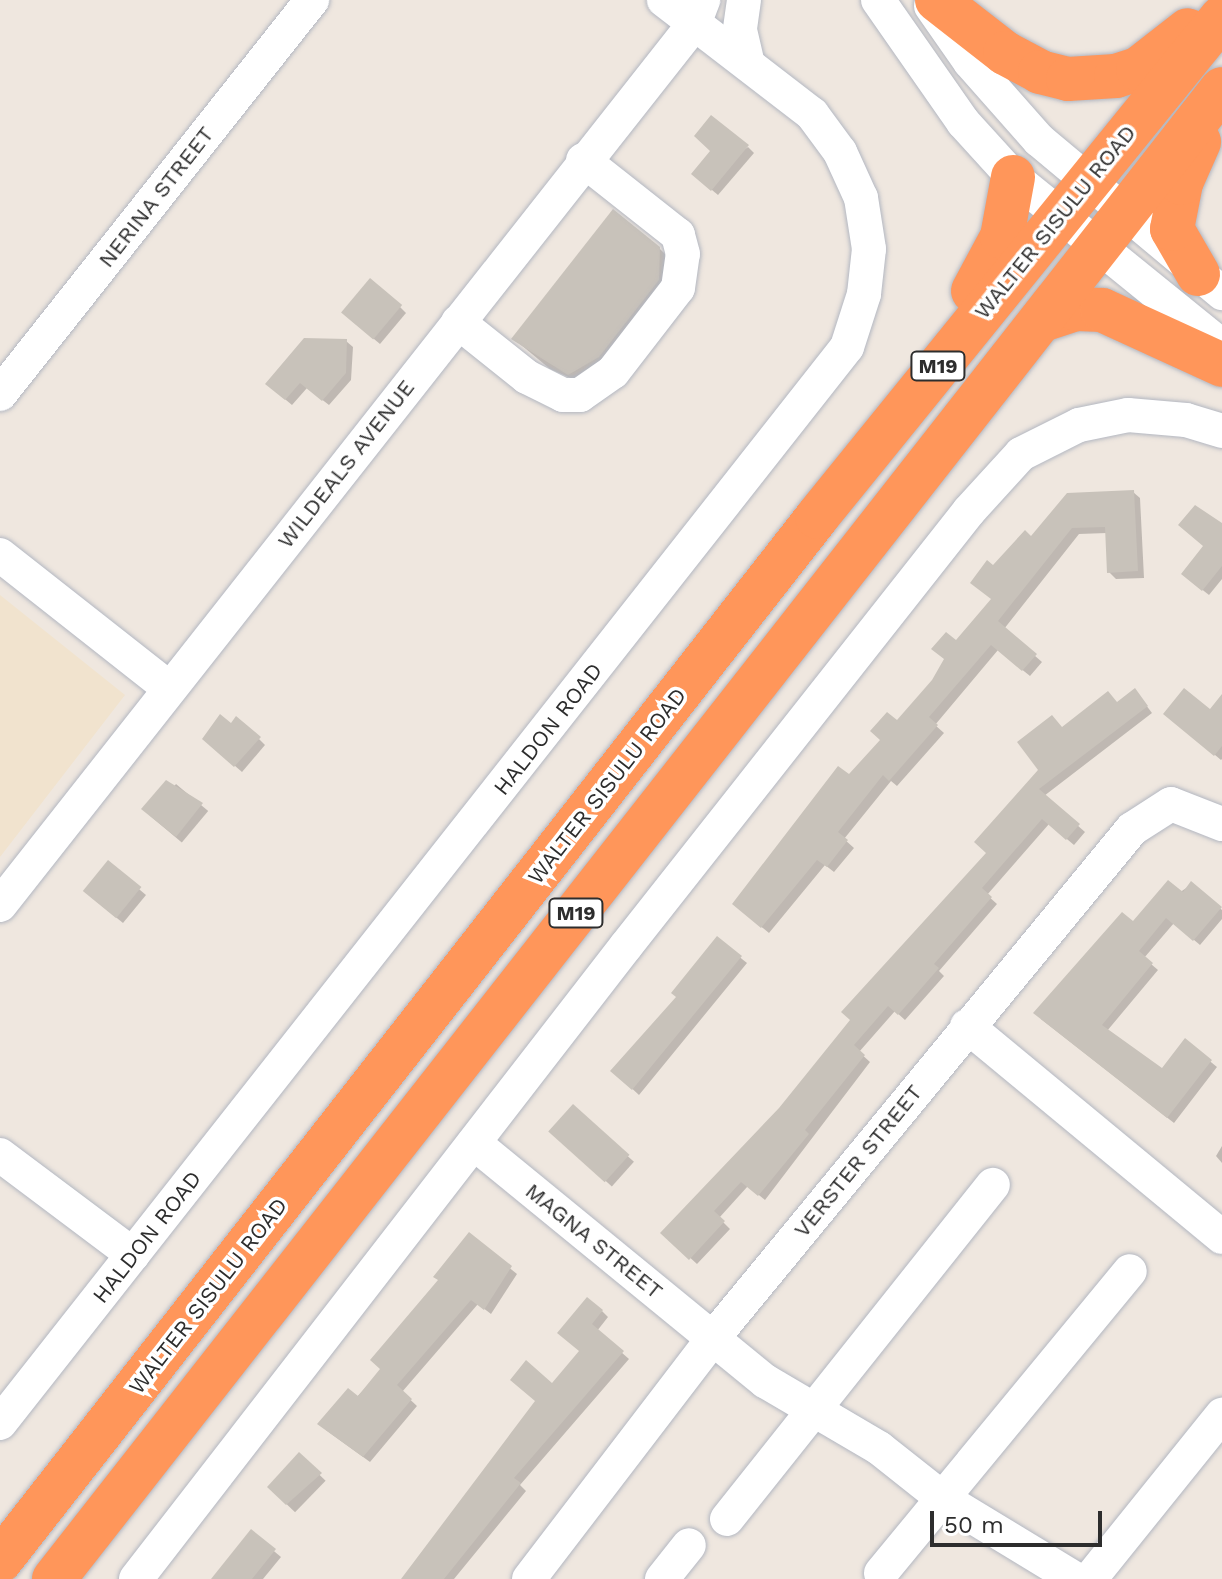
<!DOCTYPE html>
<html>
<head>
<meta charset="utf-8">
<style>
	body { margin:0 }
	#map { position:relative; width:1222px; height:1579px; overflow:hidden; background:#efe7df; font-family:"Work Sans",sans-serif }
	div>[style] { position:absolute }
	.education>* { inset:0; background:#f1e3ce }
	.shadow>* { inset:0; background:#0003; transform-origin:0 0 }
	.building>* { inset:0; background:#c8c2ba; transform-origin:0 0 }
	.roads { filter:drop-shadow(0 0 2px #b3b7c1) drop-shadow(0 0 2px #b3b7c1) }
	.minor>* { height:34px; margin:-17px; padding:0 17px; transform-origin:17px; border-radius:17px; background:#fff }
	.highway>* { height:44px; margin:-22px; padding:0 22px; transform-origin:22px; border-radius:22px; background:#ff965a }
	span { translate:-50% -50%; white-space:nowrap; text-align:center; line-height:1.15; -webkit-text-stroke:7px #fff; paint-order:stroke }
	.shield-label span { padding:2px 6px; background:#fff; border:2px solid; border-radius:6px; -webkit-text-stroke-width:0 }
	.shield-label { font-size:20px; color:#2d2d2d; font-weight:700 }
	.street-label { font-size:22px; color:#2d2d2d }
	.scale { position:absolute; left:930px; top:1511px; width:172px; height:36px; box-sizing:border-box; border:4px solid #2d2d2d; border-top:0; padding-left:10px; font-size:24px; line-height:28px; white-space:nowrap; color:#2d2d2d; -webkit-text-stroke:6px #fff; paint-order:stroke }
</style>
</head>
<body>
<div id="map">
	<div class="education">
		<i style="clip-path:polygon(0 595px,125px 695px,0 857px)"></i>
	</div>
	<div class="shadow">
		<i style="clip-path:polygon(748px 147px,754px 153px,718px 195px,700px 180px)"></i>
		<i style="clip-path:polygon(659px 248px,669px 258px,668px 290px,584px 384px,550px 369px,514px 339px)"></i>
		<i style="clip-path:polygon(400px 307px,406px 313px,380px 344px,350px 319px)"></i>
		<i style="clip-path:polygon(346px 341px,353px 347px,351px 380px,329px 405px,307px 388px,292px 405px,274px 390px)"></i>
		<i style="clip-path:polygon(1133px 492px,1140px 498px,1144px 578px,1116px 579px,1109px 572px,1107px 533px,1079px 534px,1004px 629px,1042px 662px,1030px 676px,998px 650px,935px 725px,944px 733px,897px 786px,891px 781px,844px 839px,854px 848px,834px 872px,825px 865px,769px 933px,742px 911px,933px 681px,956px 643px,993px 600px,994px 567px,1031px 539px)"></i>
		<i style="clip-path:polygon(1222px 525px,1222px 579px,1209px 595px,1190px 580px)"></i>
		<i style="clip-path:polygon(1140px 697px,1152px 713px,1044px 796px,1085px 832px,1074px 845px,1049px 824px,987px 895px,997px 904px,939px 971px,944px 976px,905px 1020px,895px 1011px,859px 1052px,870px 1062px,765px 1200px,748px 1186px,719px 1218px,730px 1229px,697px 1264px,663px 1233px,780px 1110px,988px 853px,1063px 729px)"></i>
		<i style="clip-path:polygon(1222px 697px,1222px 759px,1221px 760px,1172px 719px,1210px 712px)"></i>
		<i style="clip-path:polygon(259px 739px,265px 745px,242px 772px,211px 745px)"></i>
		<i style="left:176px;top:784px;width:42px;height:41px;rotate:40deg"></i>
		<i style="clip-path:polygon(108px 863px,146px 895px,123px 923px,91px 897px)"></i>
		<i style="clip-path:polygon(1192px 884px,1222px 910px,1222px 919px,1200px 945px,1174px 923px,1144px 958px,1158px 970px,1107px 1031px,1162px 1071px,1185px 1041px,1217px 1067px,1174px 1123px,1041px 1019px,1134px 924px)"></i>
		<i style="clip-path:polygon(717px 939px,747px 963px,639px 1095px,613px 1071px,678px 997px)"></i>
		<i style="left:573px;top:1107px;width:82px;height:33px;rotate:42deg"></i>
		<i style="clip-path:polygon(1222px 1146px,1222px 1163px,1216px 1156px)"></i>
		<i style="clip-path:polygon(469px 1235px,517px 1274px,491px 1314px,478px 1304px,402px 1392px,417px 1406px,370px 1462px,326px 1430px,383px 1369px)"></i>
		<i style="clip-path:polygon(602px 1311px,608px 1317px,597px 1331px,629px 1359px,520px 1485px,526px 1491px,454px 1579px,403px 1579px,581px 1351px,566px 1339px)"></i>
		<i style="left:299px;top:1455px;width:37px;height:44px;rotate:44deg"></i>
		<i style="clip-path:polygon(251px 1532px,281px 1557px,263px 1579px,213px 1579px)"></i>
	</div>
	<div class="building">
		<i style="clip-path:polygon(711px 115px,749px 145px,711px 191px,691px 174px,710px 151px,694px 136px)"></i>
		<i style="clip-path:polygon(613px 209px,660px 247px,659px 280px,599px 357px,568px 375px,511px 339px)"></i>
		<i style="left:370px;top:278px;width:42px;height:45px;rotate:40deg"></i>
		<i style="clip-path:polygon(304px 338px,347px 339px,346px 373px,322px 401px,300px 383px,285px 400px,265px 384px)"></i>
		<i style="clip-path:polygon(1134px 490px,1138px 571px,1107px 573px,1105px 527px,1072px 528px,998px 621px,1037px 654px,1022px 671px,991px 645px,929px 717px,938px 725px,889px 781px,883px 775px,838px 832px,848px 840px,827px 867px,817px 860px,761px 928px,732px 904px,838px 766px,849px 774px,880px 740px,870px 731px,887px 712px,897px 720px,932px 680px,944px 659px,931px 649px,946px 632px,956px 640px,991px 599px,970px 583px,987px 560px,993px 565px,1025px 530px,1031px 536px,1067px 493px)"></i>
		<i style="clip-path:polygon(1195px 505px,1222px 523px,1222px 566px,1202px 591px,1181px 574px,1203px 546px,1178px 525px)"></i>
		<i style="clip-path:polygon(1135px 688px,1148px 706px,1039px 789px,1080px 824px,1066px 840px,1042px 819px,982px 888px,992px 897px,934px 964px,939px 968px,898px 1015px,888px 1006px,854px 1045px,865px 1055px,805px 1130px,809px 1134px,758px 1196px,741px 1182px,714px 1211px,725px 1221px,689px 1260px,660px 1233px,779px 1108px,850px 1020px,841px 1012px,986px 853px,974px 842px,1038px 770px,1017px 742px,1052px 715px,1062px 727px,1108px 691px,1117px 702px)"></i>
		<i style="clip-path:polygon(1184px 688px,1210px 709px,1222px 694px,1222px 746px,1214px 756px,1163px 714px)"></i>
		<i style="clip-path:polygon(220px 714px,231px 723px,236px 716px,261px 737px,234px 767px,202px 739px)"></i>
		<i style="clip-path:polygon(166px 780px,203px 803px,176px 837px,141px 809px)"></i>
		<i style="left:108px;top:860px;width:43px;height:40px;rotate:39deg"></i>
		<i style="clip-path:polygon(1168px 880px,1183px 892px,1191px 881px,1222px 907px,1193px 941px,1166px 918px,1139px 951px,1153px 963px,1102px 1025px,1162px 1068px,1185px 1038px,1212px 1060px,1167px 1118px,1033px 1013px,1122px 912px,1133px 921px)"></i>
		<i style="clip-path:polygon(717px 936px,742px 956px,632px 1090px,610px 1071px,676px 997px,671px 993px)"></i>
		<i style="left:573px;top:1104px;width:76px;height:37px;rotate:42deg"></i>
		<i style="clip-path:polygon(469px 1232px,512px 1266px,484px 1310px,471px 1300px,397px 1385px,412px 1399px,363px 1457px,317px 1424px,348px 1388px,358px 1396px,380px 1369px,370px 1360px,438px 1280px,433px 1277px)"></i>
		<i style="clip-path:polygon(587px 1297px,603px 1310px,592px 1324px,624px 1351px,514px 1478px,521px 1483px,444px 1579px,401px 1579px,535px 1401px,510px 1380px,526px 1360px,552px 1383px,579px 1351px,557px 1333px)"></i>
		<i style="clip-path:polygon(299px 1452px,322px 1473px,286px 1505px,267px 1487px)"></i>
		<i style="clip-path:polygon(251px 1529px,276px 1549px,252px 1579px,211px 1579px)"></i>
	</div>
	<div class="roads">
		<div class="minor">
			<i style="left:744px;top:0;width:30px;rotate:98deg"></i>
			<i style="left:740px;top:30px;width:32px;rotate:77deg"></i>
			<i style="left:878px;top:0;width:149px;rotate:55.1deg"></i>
			<i style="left:963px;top:122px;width:74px;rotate:47.7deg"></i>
			<i style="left:1013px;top:177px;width:269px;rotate:39deg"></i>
			<i style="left:931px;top:6px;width:68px;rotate:55.1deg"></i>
			<i style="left:970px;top:62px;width:104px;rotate:48.5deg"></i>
			<i style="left:1039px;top:140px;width:239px;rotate:39.9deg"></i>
			<i style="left:458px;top:322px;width:88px;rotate:38.6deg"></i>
			<i style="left:527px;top:377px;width:40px;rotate:26.6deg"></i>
			<i style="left:563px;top:395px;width:17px"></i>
			<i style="left:580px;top:395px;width:40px;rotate:-34.9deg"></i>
			<i style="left:613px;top:372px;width:106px;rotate:-52.3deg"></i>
			<i style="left:678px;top:288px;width:34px;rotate:-82deg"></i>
			<i style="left:683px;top:254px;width:20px;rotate:-105deg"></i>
			<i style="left:678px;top:235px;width:121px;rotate:-141.7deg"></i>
			<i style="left:0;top:394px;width:503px;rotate:-51.63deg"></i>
			<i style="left:0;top:555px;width:216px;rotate:38.2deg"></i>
			<i style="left:0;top:905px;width:1122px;rotate:-51.77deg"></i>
			<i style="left:694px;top:24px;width:26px;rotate:-69deg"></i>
			<i style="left:967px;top:1026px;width:331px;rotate:39.6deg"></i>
			<i style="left:474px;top:1143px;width:376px;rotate:39.3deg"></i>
			<i style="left:765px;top:1381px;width:132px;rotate:30.4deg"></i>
			<i style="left:879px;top:1448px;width:80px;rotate:38.4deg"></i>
			<i style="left:942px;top:1498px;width:156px;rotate:31.3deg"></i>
			<i style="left:0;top:1155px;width:166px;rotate:36.9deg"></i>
			<i style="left:0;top:1423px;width:1369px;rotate:-51.79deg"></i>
			<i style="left:847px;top:347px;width:56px;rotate:-72.2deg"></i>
			<i style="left:864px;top:294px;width:45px;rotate:-83.7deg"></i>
			<i style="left:869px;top:249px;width:52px;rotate:-98.9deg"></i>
			<i style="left:861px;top:198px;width:51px;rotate:-114.5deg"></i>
			<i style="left:840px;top:152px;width:47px;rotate:-126.4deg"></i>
			<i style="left:812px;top:114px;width:187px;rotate:-142.4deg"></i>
			<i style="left:727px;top:1519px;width:427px;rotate:-51.5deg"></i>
			<i style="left:881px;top:1573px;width:391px;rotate:-50.5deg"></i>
			<i style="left:136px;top:1579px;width:800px;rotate:-52.26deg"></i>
			<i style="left:626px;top:946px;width:554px;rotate:-51.74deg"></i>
			<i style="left:969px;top:511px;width:77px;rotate:-47.6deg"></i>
			<i style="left:1021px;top:454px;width:65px;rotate:-26.6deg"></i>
			<i style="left:1079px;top:425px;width:50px;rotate:-11.5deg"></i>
			<i style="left:1128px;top:415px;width:58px;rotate:4.9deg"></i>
			<i style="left:1186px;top:420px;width:38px;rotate:17deg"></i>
			<i style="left:529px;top:1579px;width:303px;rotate:-52.6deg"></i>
			<i style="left:713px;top:1338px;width:659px;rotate:-50.54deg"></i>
			<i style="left:1132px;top:829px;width:46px;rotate:-32.7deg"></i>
			<i style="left:1171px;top:804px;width:55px;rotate:21.4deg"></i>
			<i style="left:662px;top:1579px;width:43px;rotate:-51.5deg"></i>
			<i style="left:1090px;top:1579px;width:211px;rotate:-51.2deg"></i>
		</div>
		<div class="highway">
			<i style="left:937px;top:0;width:86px;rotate:37.9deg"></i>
			<i style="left:1005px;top:53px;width:40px;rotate:28deg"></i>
			<i style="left:1040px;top:72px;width:29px;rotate:14deg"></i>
			<i style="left:1068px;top:79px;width:48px;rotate:-3.6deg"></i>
			<i style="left:1116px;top:76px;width:23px;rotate:-18deg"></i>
			<i style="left:1138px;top:69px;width:63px;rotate:-38deg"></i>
			<i style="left:1198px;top:274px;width:52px;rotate:-120deg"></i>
			<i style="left:1172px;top:229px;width:47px;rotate:-78.9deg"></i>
			<i style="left:1181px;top:183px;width:45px;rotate:-66.3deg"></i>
			<i style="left:973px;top:291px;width:61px;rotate:-61.8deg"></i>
			<i style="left:1002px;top:237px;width:61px;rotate:-79.6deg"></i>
			<i style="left:1042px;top:320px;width:36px;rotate:-18deg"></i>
			<i style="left:1076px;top:309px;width:26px;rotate:2deg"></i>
			<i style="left:1102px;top:310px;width:132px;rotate:24.6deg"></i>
			<i style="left:0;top:1561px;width:1326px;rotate:-51.95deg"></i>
			<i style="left:817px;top:517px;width:643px;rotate:-50.99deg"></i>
			<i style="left:54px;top:1579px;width:1893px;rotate:-51.91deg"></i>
		</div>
	</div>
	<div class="shield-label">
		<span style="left:938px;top:366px">M19</span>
		<span style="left:576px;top:913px">M19</span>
	</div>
	<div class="street-label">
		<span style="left:156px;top:197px;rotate:-52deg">NERINA STREET</span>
		<span style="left:1055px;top:222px;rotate:-51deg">WALTER SISULU ROAD</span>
		<span style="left:346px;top:464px;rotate:-52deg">WILDEALS AVENUE</span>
		<span style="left:548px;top:729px;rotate:-52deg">HALDON ROAD</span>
		<span style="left:607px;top:786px;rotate:-52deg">WALTER SISULU ROAD</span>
		<span style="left:858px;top:1161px;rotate:-51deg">VERSTER STREET</span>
		<span style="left:147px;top:1237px;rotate:-52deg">HALDON ROAD</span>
		<span style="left:594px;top:1241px;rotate:39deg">MAGNA STREET</span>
		<span style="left:208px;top:1296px;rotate:-52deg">WALTER SISULU ROAD</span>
	</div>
	<div class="scale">50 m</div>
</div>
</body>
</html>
